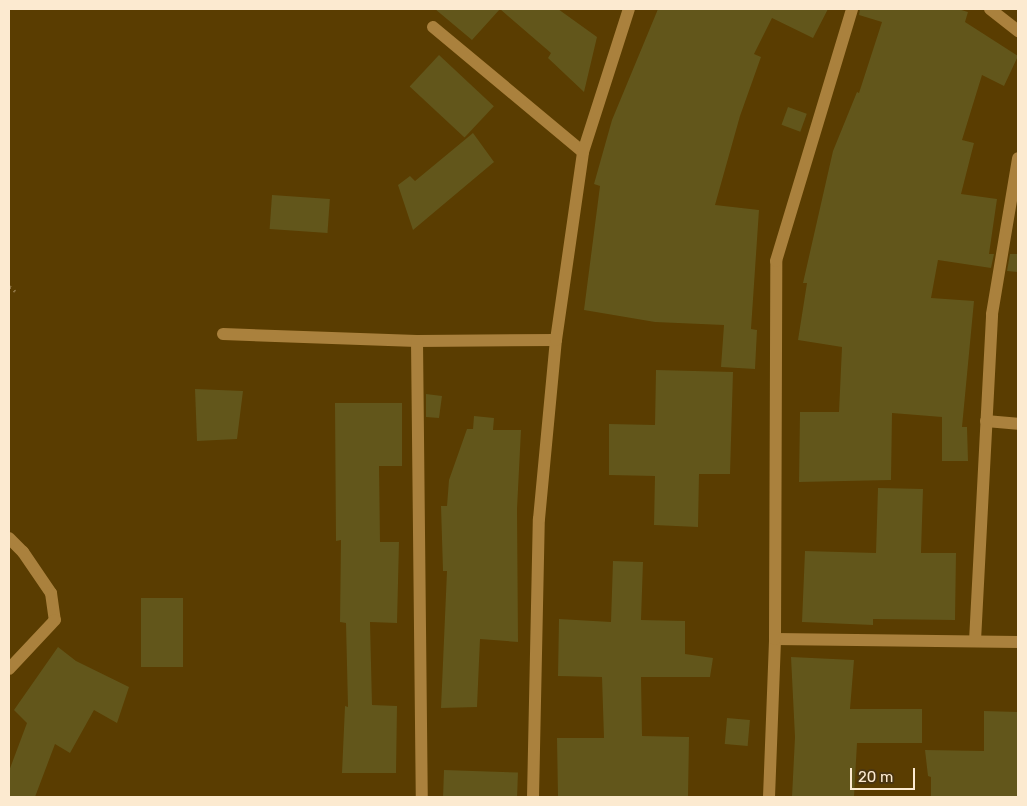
<!DOCTYPE html>
<html>
<head>
<meta charset="utf-8">
<style>
	body { margin:0 }
	#map { position:relative; width:1027px; height:806px; overflow:hidden; background:#5a3d01; font-family:Rubik,sans-serif }
	div>[style] { position:absolute }
	.building>* { inset:0; background:#62561b; transform-origin:0 0 }
	.path>* { height:3px; margin-top:-1.5px; transform-origin:0; background:repeating-linear-gradient(90deg,#8d7342 0 2.5px,transparent 0 6.5px) }
	.minor>* { height:12px; margin:-6px; padding:0 6px; transform-origin:6px; border-radius:6px; background:#aa813d }
	span { translate:-50% -50%; white-space:nowrap; text-align:center; line-height:1.15; -webkit-text-stroke:4px #4a3510; paint-order:stroke }
	.frame { position:absolute; inset:0; border:10px solid #fcead0; pointer-events:none }
	.scale { position:absolute; left:850px; top:768px; width:65px; height:22px; box-sizing:border-box; border:2px solid #fcead0; border-top:0; padding-left:6px; font-size:15px; line-height:18px; white-space:nowrap; color:#fcead0; -webkit-text-stroke:4px #4a3510; paint-order:stroke }
</style>
</head>
<body>
<div id="map">
	<div class="building">
		<i style="clip-path:polygon(435px 9px,558px 9px,597px 37px,584px 92px,548px 58px,551px 53px,500px 9px,472px 40px)"></i>
		<i style="clip-path:polygon(658px 9px,828px 9px,813px 38px,772px 18px,754px 54px,761px 57px,740px 116px,715px 205px,759px 210px,751px 329px,757px 330px,755px 369px,721px 367px,724px 325px,655px 322px,584px 310px,600px 186px,594px 184px,612px 120px)"></i>
		<i style="clip-path:polygon(860px 9px,958px 9px,968px 12px,965px 22px,1018px 56px,1004px 86px,982px 75px,962px 140px,974px 143px,961px 194px,997px 199px,989px 254px,994px 254px,991px 268px,938px 260px,931px 298px,974px 301px,962px 427px,967px 427px,968px 461px,942px 461px,942px 417px,892px 413px,891px 480px,799px 482px,800px 412px,839px 412px,842px 347px,798px 340px,807px 283px,803px 283px,833px 151px,857px 92px,859px 93px,882px 22px,859px 15px)"></i>
		<i style="left:439px;top:55px;width:75px;height:43px;rotate:43deg"></i>
		<i style="left:788px;top:107px;width:20px;height:19px;rotate:20deg"></i>
		<i style="clip-path:polygon(473px 133px,494px 162px,413px 230px,398px 185px,410px 176px,415px 181px)"></i>
		<i style="left:272px;top:195px;width:58px;height:34px;rotate:4deg"></i>
		<i style="clip-path:polygon(1010px 254px,1018px 254px,1018px 272px,1007px 271px)"></i>
		<i style="clip-path:polygon(656px 370px,733px 372px,730px 474px,699px 474px,698px 527px,654px 525px,655px 476px,609px 475px,609px 424px,655px 425px)"></i>
		<i style="clip-path:polygon(195px 389px,243px 391px,237px 439px,197px 441px)"></i>
		<i style="clip-path:polygon(426px 394px,442px 396px,439px 418px,426px 417px)"></i>
		<i style="clip-path:polygon(335px 403px,402px 403px,402px 466px,379px 466px,380px 542px,399px 542px,397px 623px,370px 622px,372px 705px,397px 706px,396px 773px,342px 773px,345px 706px,348px 707px,346px 623px,340px 622px,341px 540px,336px 541px)"></i>
		<i style="clip-path:polygon(474px 416px,494px 418px,493px 430px,521px 430px,517px 509px,518px 642px,480px 639px,477px 707px,441px 708px,447px 571px,443px 571px,441px 506px,447px 506px,449px 480px,467px 429px,473px 429px)"></i>
		<i style="clip-path:polygon(878px 488px,923px 489px,921px 553px,956px 553px,955px 620px,873px 619px,873px 625px,802px 622px,805px 551px,876px 553px)"></i>
		<i style="clip-path:polygon(613px 561px,643px 562px,641px 620px,685px 621px,685px 654px,713px 658px,710px 677px,641px 677px,642px 736px,689px 737px,688px 797px,558px 797px,557px 738px,604px 738px,602px 677px,558px 676px,559px 619px,611px 622px)"></i>
		<i style="left:141px;top:598px;width:42px;height:69px"></i>
		<i style="clip-path:polygon(58px 647px,76px 661px,129px 687px,117px 723px,94px 710px,70px 753px,55px 744px,35px 797px,9px 797px,9px 771px,27px 723px,14px 710px)"></i>
		<i style="clip-path:polygon(791px 657px,854px 660px,850px 709px,922px 709px,922px 743px,857px 743px,854px 797px,792px 797px,795px 737px)"></i>
		<i style="clip-path:polygon(984px 711px,1018px 712px,1018px 797px,931px 797px,931px 777px,928px 776px,925px 750px,984px 751px)"></i>
		<i style="left:727px;top:718px;width:23px;height:26px;rotate:5deg"></i>
		<i style="left:444px;top:770px;width:74px;height:27px;rotate:2deg"></i>
	</div>
	<div class="path">
		<i style="left:9px;top:286px;width:8px;rotate:40deg"></i>
	</div>
	<div class="minor">
		<i style="left:990px;top:9px;width:36px;rotate:38deg"></i>
		<i style="left:433px;top:27px;width:195px;rotate:39.8deg"></i>
		<i style="left:223px;top:334px;width:194px;rotate:2.1deg"></i>
		<i style="left:417px;top:341px;width:139px;rotate:-0.4deg"></i>
		<i style="left:417px;top:341px;width:456px;rotate:89.4deg"></i>
		<i style="left:986px;top:421px;width:32px;rotate:5deg"></i>
		<i style="left:9px;top:538px;width:20px;rotate:45deg"></i>
		<i style="left:23px;top:552px;width:50px;rotate:55.7deg"></i>
		<i style="left:51px;top:593px;width:27px;rotate:82deg"></i>
		<i style="left:55px;top:620px;width:67px;rotate:133.2deg"></i>
		<i style="left:775px;top:639px;width:243px;rotate:0.7deg"></i>
		<i style="left:975px;top:641px;width:327px;rotate:-87deg"></i>
		<i style="left:992px;top:314px;width:158px;rotate:-80.5deg"></i>
		<i style="left:533px;top:797px;width:278px;rotate:-88.8deg"></i>
		<i style="left:539px;top:519px;width:180px;rotate:-84.6deg"></i>
		<i style="left:556px;top:340px;width:190px;rotate:-81.8deg"></i>
		<i style="left:583px;top:152px;width:150px;rotate:-72.2deg"></i>
		<i style="left:769px;top:797px;width:158px;rotate:-87.8deg"></i>
		<i style="left:775px;top:639px;width:378px;rotate:-89.8deg"></i>
		<i style="left:776px;top:261px;width:263px;rotate:-73.2deg"></i>
	</div>
	<div class="frame"></div>
	<div class="scale">20 m</div>
</div>
</body>
</html>
